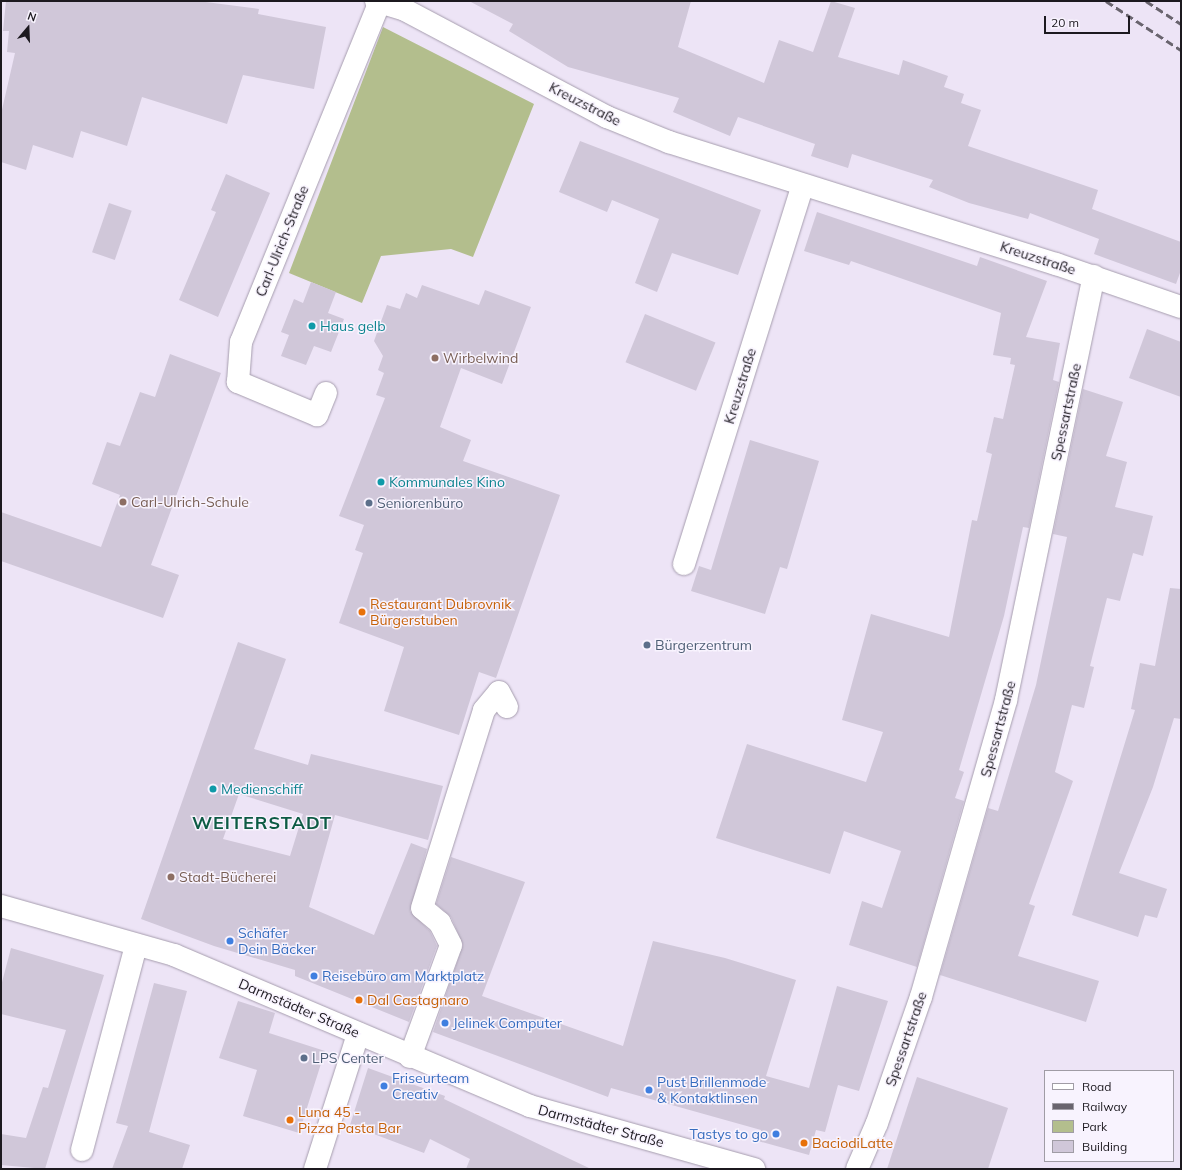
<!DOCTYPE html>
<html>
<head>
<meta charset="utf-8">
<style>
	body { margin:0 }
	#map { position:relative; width:1182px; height:1170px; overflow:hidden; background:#ede4f6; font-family:Mulish,sans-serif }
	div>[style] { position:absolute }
	.green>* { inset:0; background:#b3be8d }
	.building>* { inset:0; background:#d0c7d9; transform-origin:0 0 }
	.roads { filter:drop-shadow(0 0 1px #a69dae) drop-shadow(0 0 1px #a69dae) }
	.minor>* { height:22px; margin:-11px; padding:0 11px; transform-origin:11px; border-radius:11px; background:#fff }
	.rail>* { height:3px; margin-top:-1.5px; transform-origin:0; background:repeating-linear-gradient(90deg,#69646e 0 8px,transparent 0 12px) }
	.dots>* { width:11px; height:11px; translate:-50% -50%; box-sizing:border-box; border:2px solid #f8f3fe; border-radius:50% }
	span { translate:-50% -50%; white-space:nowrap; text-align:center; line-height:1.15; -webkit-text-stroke:3px #f8f3fe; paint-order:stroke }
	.street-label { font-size:14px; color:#1c191f }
	.culture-label { font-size:14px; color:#0d838f }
	.left { translate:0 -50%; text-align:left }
	.education-label { font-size:14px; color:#785e54 }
	.service-label { font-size:14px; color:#4e5e75 }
	.food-label { font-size:14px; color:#c56008 }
	.shop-label { font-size:14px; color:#366cbe }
	.right { translate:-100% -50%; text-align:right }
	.district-label { font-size:18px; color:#0d5b44; font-weight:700; letter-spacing:1px }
	.frame { position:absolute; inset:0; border:2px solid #1c191f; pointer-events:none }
	.legend { position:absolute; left:1044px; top:1070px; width:130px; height:92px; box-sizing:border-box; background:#f8f3fe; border:1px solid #a09ca5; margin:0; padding:5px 7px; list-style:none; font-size:12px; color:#1c191f }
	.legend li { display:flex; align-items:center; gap:8px; height:20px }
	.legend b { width:20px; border:1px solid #a09ca5 }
	.north { position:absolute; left:8px; top:8px; width:40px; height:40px; -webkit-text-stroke:3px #f8f3fe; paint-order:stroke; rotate:19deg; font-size:11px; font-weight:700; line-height:16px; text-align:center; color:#1c191f }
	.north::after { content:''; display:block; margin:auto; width:14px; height:18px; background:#1c191f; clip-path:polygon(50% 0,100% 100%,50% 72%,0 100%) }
	.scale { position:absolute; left:1044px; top:16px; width:86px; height:18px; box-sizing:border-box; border:2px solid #1c191f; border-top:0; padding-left:5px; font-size:12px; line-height:14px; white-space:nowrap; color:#1c191f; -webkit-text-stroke:3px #f8f3fe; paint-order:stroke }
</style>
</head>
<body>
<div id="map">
	<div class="green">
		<i style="clip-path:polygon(383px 27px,534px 104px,473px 257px,451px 249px,381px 256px,362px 303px,289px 273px)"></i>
	</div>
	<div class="building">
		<i style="clip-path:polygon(6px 1px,198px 1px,259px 9px,258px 14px,326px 27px,314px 89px,243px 75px,227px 124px,142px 97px,127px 146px,81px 131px,73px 158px,33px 145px,26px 170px,1px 162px,1px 114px,15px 53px,7px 52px,9px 31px,3px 31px)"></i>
		<i style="clip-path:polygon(469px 1px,691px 1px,678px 47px,764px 83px,779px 40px,813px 52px,831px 1px,855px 8px,838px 57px,899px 75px,903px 60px,948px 76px,944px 87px,964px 94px,961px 103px,981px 110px,968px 146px,1098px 190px,1092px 209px,1181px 242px,1181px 270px,1176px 284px,1094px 254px,1099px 239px,1030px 213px,1028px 219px,969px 203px,929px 187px,933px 180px,852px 154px,848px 168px,811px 156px,815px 144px,738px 117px,730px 136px,673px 112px,679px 98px,568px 67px,509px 31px,513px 24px)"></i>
		<i style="clip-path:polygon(580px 141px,761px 210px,738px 275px,672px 253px,657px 292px,635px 283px,659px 219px,612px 200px,607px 212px,559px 192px)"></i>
		<i style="clip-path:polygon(226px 174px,270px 193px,218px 317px,179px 300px,216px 212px,211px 210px)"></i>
		<i style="left:109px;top:203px;width:24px;height:52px;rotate:19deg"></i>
		<i style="clip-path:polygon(817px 212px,977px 266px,980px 257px,1047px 281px,1026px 337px,1060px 343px,1053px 380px,1059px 382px,1029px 528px,1023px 527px,1004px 616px,959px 770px,964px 772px,955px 798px,964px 801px,917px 967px,849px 945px,862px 901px,882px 908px,901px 851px,844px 831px,830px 874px,716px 838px,747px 744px,866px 782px,883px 732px,842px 720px,871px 614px,949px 637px,972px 520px,977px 521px,992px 454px,986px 452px,994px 417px,1003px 419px,1015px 365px,1010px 364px,1011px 358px,993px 355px,1001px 313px,851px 261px,849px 265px,804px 251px)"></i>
		<i style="clip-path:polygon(311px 282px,336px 292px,328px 313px,344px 319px,331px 352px,314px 346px,306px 365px,281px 356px,289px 335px,281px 332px,294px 299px,303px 303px)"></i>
		<i style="clip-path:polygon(422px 285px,479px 305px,485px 290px,531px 307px,502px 384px,461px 368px,440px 427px,471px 440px,463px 461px,560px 495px,496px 678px,479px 672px,459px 735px,384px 711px,404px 647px,339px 623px,363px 553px,355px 550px,364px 525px,339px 516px,385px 398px,376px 395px,384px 373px,378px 370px,383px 356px,374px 341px,387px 305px,400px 309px,406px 293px,417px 298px)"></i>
		<i style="left:645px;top:314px;width:76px;height:52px;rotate:22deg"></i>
		<i style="clip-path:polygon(1147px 329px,1181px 342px,1181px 397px,1129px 378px)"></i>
		<i style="clip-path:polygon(170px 354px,221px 373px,151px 565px,179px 575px,163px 618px,1px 561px,1px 512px,101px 547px,120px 495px,92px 484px,107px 442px,120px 446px,140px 392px,155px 397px)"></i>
		<i style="clip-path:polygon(1083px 389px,1123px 402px,1106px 456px,1127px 462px,1115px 507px,1153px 516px,1143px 556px,1133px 553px,1120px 601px,1107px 598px,1090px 666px,1094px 667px,1084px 708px,1072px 705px,1055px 772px,1073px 781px,1029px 904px,1035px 906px,1018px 956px,1099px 981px,1086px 1022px,940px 975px,988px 808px,998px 811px,1036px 685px,1067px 537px,1053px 534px)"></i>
		<i style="clip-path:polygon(750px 440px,819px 461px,787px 569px,780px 567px,765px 614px,691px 591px,699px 566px,711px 570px)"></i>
		<i style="clip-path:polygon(1170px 588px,1181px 589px,1181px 719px,1174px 718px,1153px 787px,1119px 873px,1167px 889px,1157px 918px,1145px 915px,1138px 937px,1072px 915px,1135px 710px,1131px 709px,1140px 663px,1155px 666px)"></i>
		<i style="clip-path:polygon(evenodd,238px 642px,286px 659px,254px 749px,308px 765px,311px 754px,443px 786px,428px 840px,335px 815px,309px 907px,374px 935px,411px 843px,427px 849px,410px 911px,430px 931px,437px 946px,409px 1022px,295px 976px,295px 970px,214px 946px,141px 919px,238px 642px,239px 794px,303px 814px,290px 856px,223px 839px,239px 794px)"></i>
		<i style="clip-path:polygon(451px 857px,525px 882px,482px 996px,623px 1046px,653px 941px,725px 958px,796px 980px,766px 1076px,809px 1088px,837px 986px,888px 1001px,859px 1091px,838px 1085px,825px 1132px,816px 1130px,809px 1155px,758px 1141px,761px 1130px,611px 1088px,608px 1097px,433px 1032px,463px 945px,451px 917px,436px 904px)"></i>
		<i style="clip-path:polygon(11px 948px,104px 975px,45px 1169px,1px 1165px,1px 1134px,26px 1138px,43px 1087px,48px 1088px,66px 1030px,1px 1014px,1px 986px)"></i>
		<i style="clip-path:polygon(154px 983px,187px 991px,149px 1132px,190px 1145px,182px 1169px,112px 1169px,128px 1126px,116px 1123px)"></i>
		<i style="clip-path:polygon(238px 1001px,275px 1013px,269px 1033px,325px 1051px,299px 1133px,243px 1116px,257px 1070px,219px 1058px)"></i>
		<i style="clip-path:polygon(368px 1068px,445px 1096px,444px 1099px,591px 1169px,466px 1169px,470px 1159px,430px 1139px,424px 1153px,350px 1125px)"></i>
		<i style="clip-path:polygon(917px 1077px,1008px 1108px,988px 1169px,887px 1169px)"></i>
	</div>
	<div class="roads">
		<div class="minor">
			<i style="left:376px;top:1px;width:30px;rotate:17deg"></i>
			<i style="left:405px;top:10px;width:229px;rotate:27.9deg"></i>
			<i style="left:607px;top:117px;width:67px;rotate:22deg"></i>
			<i style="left:669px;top:142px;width:406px;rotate:17.5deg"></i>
			<i style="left:1056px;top:264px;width:132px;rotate:19deg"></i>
			<i style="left:326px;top:393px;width:24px;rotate:112deg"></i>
			<i style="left:317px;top:415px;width:86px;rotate:-157.3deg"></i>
			<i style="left:238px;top:382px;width:40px;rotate:-85.7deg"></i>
			<i style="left:241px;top:342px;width:368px;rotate:-67.8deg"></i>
			<i style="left:684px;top:564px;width:397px;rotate:-72.6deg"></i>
			<i style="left:1px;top:906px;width:180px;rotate:15.8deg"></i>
			<i style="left:174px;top:955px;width:387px;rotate:23deg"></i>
			<i style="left:530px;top:1106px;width:233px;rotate:15.7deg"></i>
			<i style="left:410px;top:1057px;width:119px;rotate:-69.9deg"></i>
			<i style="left:451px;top:945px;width:25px;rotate:-117deg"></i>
			<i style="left:440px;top:923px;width:23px;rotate:-140deg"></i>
			<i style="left:422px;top:908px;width:207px;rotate:-72.6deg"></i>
			<i style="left:484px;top:710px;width:23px;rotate:-50deg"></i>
			<i style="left:499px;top:692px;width:17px;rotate:62deg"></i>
			<i style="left:82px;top:1150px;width:212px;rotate:-75.2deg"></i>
			<i style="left:315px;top:1169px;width:142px;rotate:-72.3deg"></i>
			<i style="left:857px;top:1169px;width:50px;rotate:-66.5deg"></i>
			<i style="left:877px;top:1123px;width:133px;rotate:-70.8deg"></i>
			<i style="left:921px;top:997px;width:309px;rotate:-74deg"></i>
			<i style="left:1006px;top:700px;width:433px;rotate:-78.3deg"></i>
		</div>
	</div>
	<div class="rail">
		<i style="left:1106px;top:1px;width:90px;rotate:33.2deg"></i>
		<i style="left:1146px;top:1px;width:42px;rotate:33.3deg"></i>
	</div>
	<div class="dots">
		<i style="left:312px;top:326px;background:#0f9aa8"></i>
		<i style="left:435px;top:358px;background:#8d6e63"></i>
		<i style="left:381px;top:482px;background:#0f9aa8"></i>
		<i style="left:123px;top:502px;background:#8d6e63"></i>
		<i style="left:369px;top:503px;background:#5c6f8a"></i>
		<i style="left:362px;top:612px;background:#e8710a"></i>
		<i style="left:647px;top:645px;background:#5c6f8a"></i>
		<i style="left:213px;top:789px;background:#0f9aa8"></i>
		<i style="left:171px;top:877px;background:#8d6e63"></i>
		<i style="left:230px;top:941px;background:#3f7fe0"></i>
		<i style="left:314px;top:976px;background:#3f7fe0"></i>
		<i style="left:359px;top:1000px;background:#e8710a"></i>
		<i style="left:445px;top:1023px;background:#3f7fe0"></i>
		<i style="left:304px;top:1058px;background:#5c6f8a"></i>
		<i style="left:384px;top:1086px;background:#3f7fe0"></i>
		<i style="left:649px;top:1090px;background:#3f7fe0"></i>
		<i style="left:290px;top:1120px;background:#e8710a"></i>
		<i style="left:776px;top:1134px;background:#3f7fe0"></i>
		<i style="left:804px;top:1143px;background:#e8710a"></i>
	</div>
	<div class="street-label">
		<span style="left:585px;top:104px;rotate:27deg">Kreuzstraße</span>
		<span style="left:282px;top:241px;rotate:-68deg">Carl-Ulrich-Straße</span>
		<span style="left:1038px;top:258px;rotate:18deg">Kreuzstraße</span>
		<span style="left:740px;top:386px;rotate:-73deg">Kreuzstraße</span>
		<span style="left:1066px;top:412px;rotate:-78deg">Spessartstraße</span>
		<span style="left:998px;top:729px;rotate:-75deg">Spessartstraße</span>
		<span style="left:299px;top:1008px;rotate:23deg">Darmstädter Straße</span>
		<span style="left:906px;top:1039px;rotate:-71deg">Spessartstraße</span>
		<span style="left:601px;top:1126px;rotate:15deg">Darmstädter Straße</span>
	</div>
	<div class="culture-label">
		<span class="left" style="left:320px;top:326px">Haus gelb</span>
		<span class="left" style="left:389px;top:482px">Kommunales Kino</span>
		<span class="left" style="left:221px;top:789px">Medienschiff</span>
	</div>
	<div class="education-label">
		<span class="left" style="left:443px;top:358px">Wirbelwind</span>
		<span class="left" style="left:131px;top:502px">Carl-Ulrich-Schule</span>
		<span class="left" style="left:179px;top:877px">Stadt-Bücherei</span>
	</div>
	<div class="service-label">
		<span class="left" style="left:377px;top:503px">Seniorenbüro</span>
		<span class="left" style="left:655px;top:645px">Bürgerzentrum</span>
		<span class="left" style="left:312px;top:1058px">LPS Center</span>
	</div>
	<div class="food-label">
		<span class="left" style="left:370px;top:612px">Restaurant Dubrovnik<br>Bürgerstuben</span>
		<span class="left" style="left:367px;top:1000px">Dal Castagnaro</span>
		<span class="left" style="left:298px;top:1120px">Luna 45 -<br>Pizza Pasta Bar</span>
		<span class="left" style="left:812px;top:1143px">BaciodiLatte</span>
	</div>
	<div class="shop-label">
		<span class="left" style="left:238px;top:941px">Schäfer<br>Dein Bäcker</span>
		<span class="left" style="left:322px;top:976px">Reisebüro am Marktplatz</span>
		<span class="left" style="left:453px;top:1023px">Jelinek Computer</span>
		<span class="left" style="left:392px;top:1086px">Friseurteam<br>Creativ</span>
		<span class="left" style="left:657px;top:1090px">Pust Brillenmode<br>&amp; Kontaktlinsen</span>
		<span class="right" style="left:768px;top:1134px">Tastys to go</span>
	</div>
	<div class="district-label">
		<span style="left:262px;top:823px">WEITERSTADT</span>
	</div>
	<div class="frame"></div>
	<ul class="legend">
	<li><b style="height:5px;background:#fff"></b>Road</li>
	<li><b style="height:5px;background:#69646e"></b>Railway</li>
	<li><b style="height:11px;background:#b3be8d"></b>Park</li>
	<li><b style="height:11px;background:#d0c7d9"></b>Building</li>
	</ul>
	<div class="north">N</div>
	<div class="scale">20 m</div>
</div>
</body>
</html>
